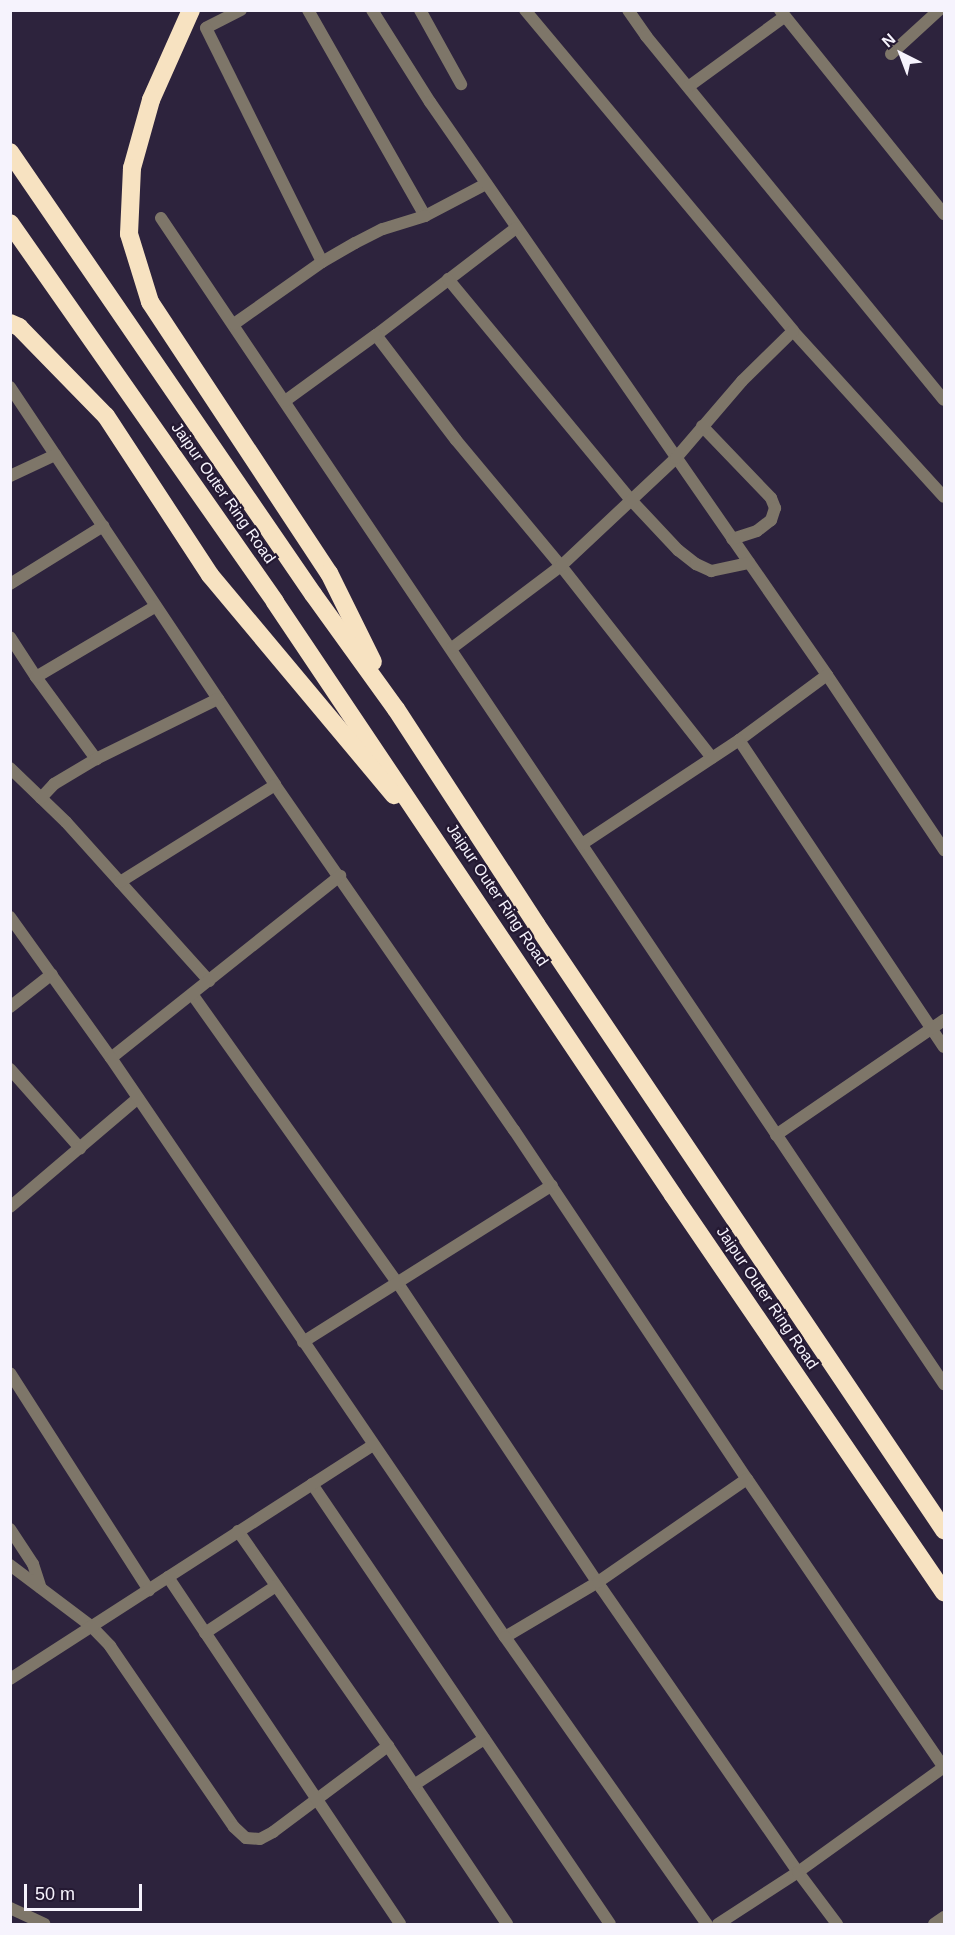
<!DOCTYPE html>
<html>
<head>
<meta charset="utf-8">
<style>
	body { margin:0 }
	#map { position:relative; width:955px; height:1935px; overflow:hidden; background:#2d233d; font-family:Helvetica,sans-serif }
	div>[style] { position:absolute }
	.minor>* { height:12px; margin:-6px; padding:0 6px; transform-origin:6px; border-radius:6px; background:#7e7669 }
	.tertiary>* { height:12px; margin:-6px; padding:0 6px; transform-origin:6px; border-radius:6px; background:#7e7669 }
	.motorway>* { height:18px; margin:-9px; padding:0 9px; transform-origin:9px; border-radius:9px; background:#f7e2c1 }
	span { translate:-50% -50%; white-space:nowrap; text-align:center; line-height:1.15; -webkit-text-stroke:4.5px #241932; paint-order:stroke }
	.street-label { font-size:16px; color:#f6f3fd }
	.frame { position:absolute; inset:0; border:12px solid #f6f3fd; pointer-events:none }
	.north { position:absolute; left:871px; top:24px; width:60px; height:60px; -webkit-text-stroke:4px #241932; paint-order:stroke; rotate:318deg; font-size:16px; font-weight:700; line-height:24px; text-align:center; color:#f6f3fd }
	.north::after { content:''; display:block; margin:auto; width:21px; height:27px; background:#f6f3fd; clip-path:polygon(50% 0,100% 100%,50% 72%,0 100%) }
	.scale { position:absolute; left:24px; top:1884px; width:118px; height:27px; box-sizing:border-box; border:3px solid #f6f3fd; border-top:0; padding-left:8px; font-size:18px; line-height:21px; white-space:nowrap; color:#f6f3fd; -webkit-text-stroke:4px #241932; paint-order:stroke }
</style>
</head>
<body>
<div id="map">
	<div class="minor">
		<i style="left:241px;top:10px;width:39px;rotate:153deg"></i>
		<i style="left:206px;top:28px;width:261px;rotate:63.6deg"></i>
		<i style="left:308px;top:10px;width:237px;rotate:60.4deg"></i>
		<i style="left:425px;top:216px;width:69px;rotate:-27.7deg"></i>
		<i style="left:372px;top:10px;width:109px;rotate:57.8deg"></i>
		<i style="left:430px;top:102px;width:697px;rotate:55.28deg"></i>
		<i style="left:827px;top:675px;width:211px;rotate:56.2deg"></i>
		<i style="left:420px;top:10px;width:85px;rotate:61deg"></i>
		<i style="left:525px;top:10px;width:418px;rotate:50.1deg"></i>
		<i style="left:793px;top:331px;width:224px;rotate:47.7deg"></i>
		<i style="left:628px;top:10px;width:32px;rotate:55deg"></i>
		<i style="left:646px;top:36px;width:470px;rotate:50.7deg"></i>
		<i style="left:780px;top:10px;width:262px;rotate:51.2deg"></i>
		<i style="left:891px;top:54px;width:65px;rotate:-42.5deg"></i>
		<i style="left:688px;top:87px;width:119px;rotate:-36.1deg"></i>
		<i style="left:161px;top:218px;width:1405px;rotate:56.12deg"></i>
		<i style="left:516px;top:228px;width:176px;rotate:142.6deg"></i>
		<i style="left:376px;top:335px;width:132px;rotate:52.7deg"></i>
		<i style="left:456px;top:440px;width:164px;rotate:50.2deg"></i>
		<i style="left:561px;top:566px;width:244px;rotate:51.8deg"></i>
		<i style="left:448px;top:279px;width:287px;rotate:50.4deg"></i>
		<i style="left:631px;top:500px;width:69px;rotate:46.8deg"></i>
		<i style="left:678px;top:550px;width:23px;rotate:38deg"></i>
		<i style="left:696px;top:564px;width:17px;rotate:25deg"></i>
		<i style="left:711px;top:571px;width:39px;rotate:-12deg"></i>
		<i style="left:234px;top:324px;width:108px;rotate:-35.2deg"></i>
		<i style="left:322px;top:262px;width:38px;rotate:-30deg"></i>
		<i style="left:355px;top:243px;width:31px;rotate:-27deg"></i>
		<i style="left:383px;top:229px;width:44px;rotate:-17.2deg"></i>
		<i style="left:10px;top:387px;width:478px;rotate:56.3deg"></i>
		<i style="left:275px;top:785px;width:420px;rotate:55.3deg"></i>
		<i style="left:514px;top:1130px;width:420px;rotate:56.3deg"></i>
		<i style="left:747px;top:1479px;width:350px;rotate:55.7deg"></i>
		<i style="left:285px;top:401px;width:112px;rotate:-36deg"></i>
		<i style="left:702px;top:426px;width:100px;rotate:46.2deg"></i>
		<i style="left:771px;top:498px;width:11px;rotate:68deg"></i>
		<i style="left:775px;top:508px;width:13px;rotate:108deg"></i>
		<i style="left:771px;top:520px;width:18px;rotate:142deg"></i>
		<i style="left:757px;top:531px;width:26px;rotate:162deg"></i>
		<i style="left:10px;top:476px;width:50px;rotate:-25deg"></i>
		<i style="left:10px;top:584px;width:110px;rotate:-31.9deg"></i>
		<i style="left:10px;top:637px;width:48px;rotate:57deg"></i>
		<i style="left:36px;top:677px;width:102px;rotate:53.8deg"></i>
		<i style="left:452px;top:648px;width:136px;rotate:-37deg"></i>
		<i style="left:561px;top:566px;width:158px;rotate:-43.2deg"></i>
		<i style="left:676px;top:458px;width:101px;rotate:-49.4deg"></i>
		<i style="left:742px;top:381px;width:71px;rotate:-44.4deg"></i>
		<i style="left:827px;top:675px;width:109px;rotate:143.5deg"></i>
		<i style="left:739px;top:740px;width:369px;rotate:56.3deg"></i>
		<i style="left:36px;top:677px;width:139px;rotate:-30.6deg"></i>
		<i style="left:10px;top:768px;width:78px;rotate:44deg"></i>
		<i style="left:66px;top:822px;width:214px;rotate:48deg"></i>
		<i style="left:41px;top:798px;width:19px;rotate:-47deg"></i>
		<i style="left:54px;top:784px;width:49px;rotate:-30.8deg"></i>
		<i style="left:96px;top:759px;width:136px;rotate:-26.2deg"></i>
		<i style="left:582px;top:844px;width:188px;rotate:-33.5deg"></i>
		<i style="left:120px;top:882px;width:183px;rotate:-32deg"></i>
		<i style="left:192px;top:994px;width:354px;rotate:54.6deg"></i>
		<i style="left:397px;top:1282px;width:369px;rotate:56.3deg"></i>
		<i style="left:602px;top:1589px;width:344px;rotate:55.3deg"></i>
		<i style="left:798px;top:1872px;width:180px;rotate:-35.7deg"></i>
		<i style="left:10px;top:1007px;width:53px;rotate:-38.2deg"></i>
		<i style="left:111px;top:1058px;width:293px;rotate:-38.5deg"></i>
		<i style="left:10px;top:1069px;width:106px;rotate:48.5deg"></i>
		<i style="left:776px;top:1135px;width:204px;rotate:-34.4deg"></i>
		<i style="left:10px;top:1207px;width:168px;rotate:-40.4deg"></i>
		<i style="left:303px;top:1342px;width:294px;rotate:-32.2deg"></i>
		<i style="left:10px;top:1373px;width:258px;rotate:57.4deg"></i>
		<i style="left:312px;top:1484px;width:531px;rotate:55.89deg"></i>
		<i style="left:10px;top:1529px;width:42px;rotate:56.7deg"></i>
		<i style="left:33px;top:1564px;width:25px;rotate:72deg"></i>
		<i style="left:238px;top:1531px;width:262px;rotate:55.1deg"></i>
		<i style="left:388px;top:1746px;width:214px;rotate:56.2deg"></i>
		<i style="left:10px;top:1565px;width:101px;rotate:37deg"></i>
		<i style="left:91px;top:1626px;width:28px;rotate:46deg"></i>
		<i style="left:110px;top:1646px;width:219px;rotate:55.6deg"></i>
		<i style="left:234px;top:1827px;width:16px;rotate:43deg"></i>
		<i style="left:246px;top:1838px;width:14px;rotate:4deg"></i>
		<i style="left:260px;top:1839px;width:15px;rotate:-28deg"></i>
		<i style="left:273px;top:1832px;width:144px;rotate:-36.8deg"></i>
		<i style="left:168px;top:1577px;width:417px;rotate:56.2deg"></i>
		<i style="left:205px;top:1633px;width:85px;rotate:-33.5deg"></i>
		<i style="left:505px;top:1637px;width:108px;rotate:-30.6deg"></i>
		<i style="left:598px;top:1582px;width:181px;rotate:-34.7deg"></i>
		<i style="left:10px;top:1679px;width:432px;rotate:-32.8deg"></i>
		<i style="left:414px;top:1785px;width:84px;rotate:-33.3deg"></i>
		<i style="left:10px;top:1908px;width:38px;rotate:25deg"></i>
		<i style="left:718px;top:1924px;width:95px;rotate:-33deg"></i>
		<i style="left:798px;top:1872px;width:65px;rotate:53.1deg"></i>
		<i style="left:934px;top:1924px;width:12px;rotate:-35deg"></i>
	</div>
	<div class="tertiary">
		<i style="left:10px;top:917px;width:173px;rotate:54.4deg"></i>
		<i style="left:111px;top:1058px;width:700px;rotate:55.77deg"></i>
		<i style="left:505px;top:1637px;width:351px;rotate:54.9deg"></i>
	</div>
	<div class="motorway">
		<i style="left:191px;top:10px;width:98px;rotate:114deg"></i>
		<i style="left:151px;top:100px;width:71px;rotate:105.6deg"></i>
		<i style="left:132px;top:168px;width:66px;rotate:92.6deg"></i>
		<i style="left:129px;top:234px;width:71px;rotate:72.8deg"></i>
		<i style="left:150px;top:302px;width:325px;rotate:56.6deg"></i>
		<i style="left:329px;top:573px;width:99px;rotate:63.7deg"></i>
		<i style="left:10px;top:152px;width:536px;rotate:55.57deg"></i>
		<i style="left:313px;top:594px;width:142px;rotate:54.2deg"></i>
		<i style="left:396px;top:709px;width:257px;rotate:56.9deg"></i>
		<i style="left:536px;top:924px;width:731px;rotate:56.05deg"></i>
		<i style="left:10px;top:223px;width:462px;rotate:55deg"></i>
		<i style="left:275px;top:602px;width:714px;rotate:56.13deg"></i>
		<i style="left:673px;top:1195px;width:481px;rotate:55.7deg"></i>
		<i style="left:10px;top:323px;width:10px;rotate:24deg"></i>
		<i style="left:19px;top:327px;width:124px;rotate:45.7deg"></i>
		<i style="left:106px;top:416px;width:190px;rotate:56.8deg"></i>
		<i style="left:210px;top:575px;width:287px;rotate:50.1deg"></i>
	</div>
	<div class="street-label">
		<span style="left:223px;top:493px;rotate:55deg">Jaipur Outer Ring Road</span>
		<span style="left:497px;top:895px;rotate:56deg">Jaipur Outer Ring Road</span>
		<span style="left:767px;top:1298px;rotate:56deg">Jaipur Outer Ring Road</span>
	</div>
	<div class="frame"></div>
	<div class="north">N</div>
	<div class="scale">50 m</div>
</div>
</body>
</html>
